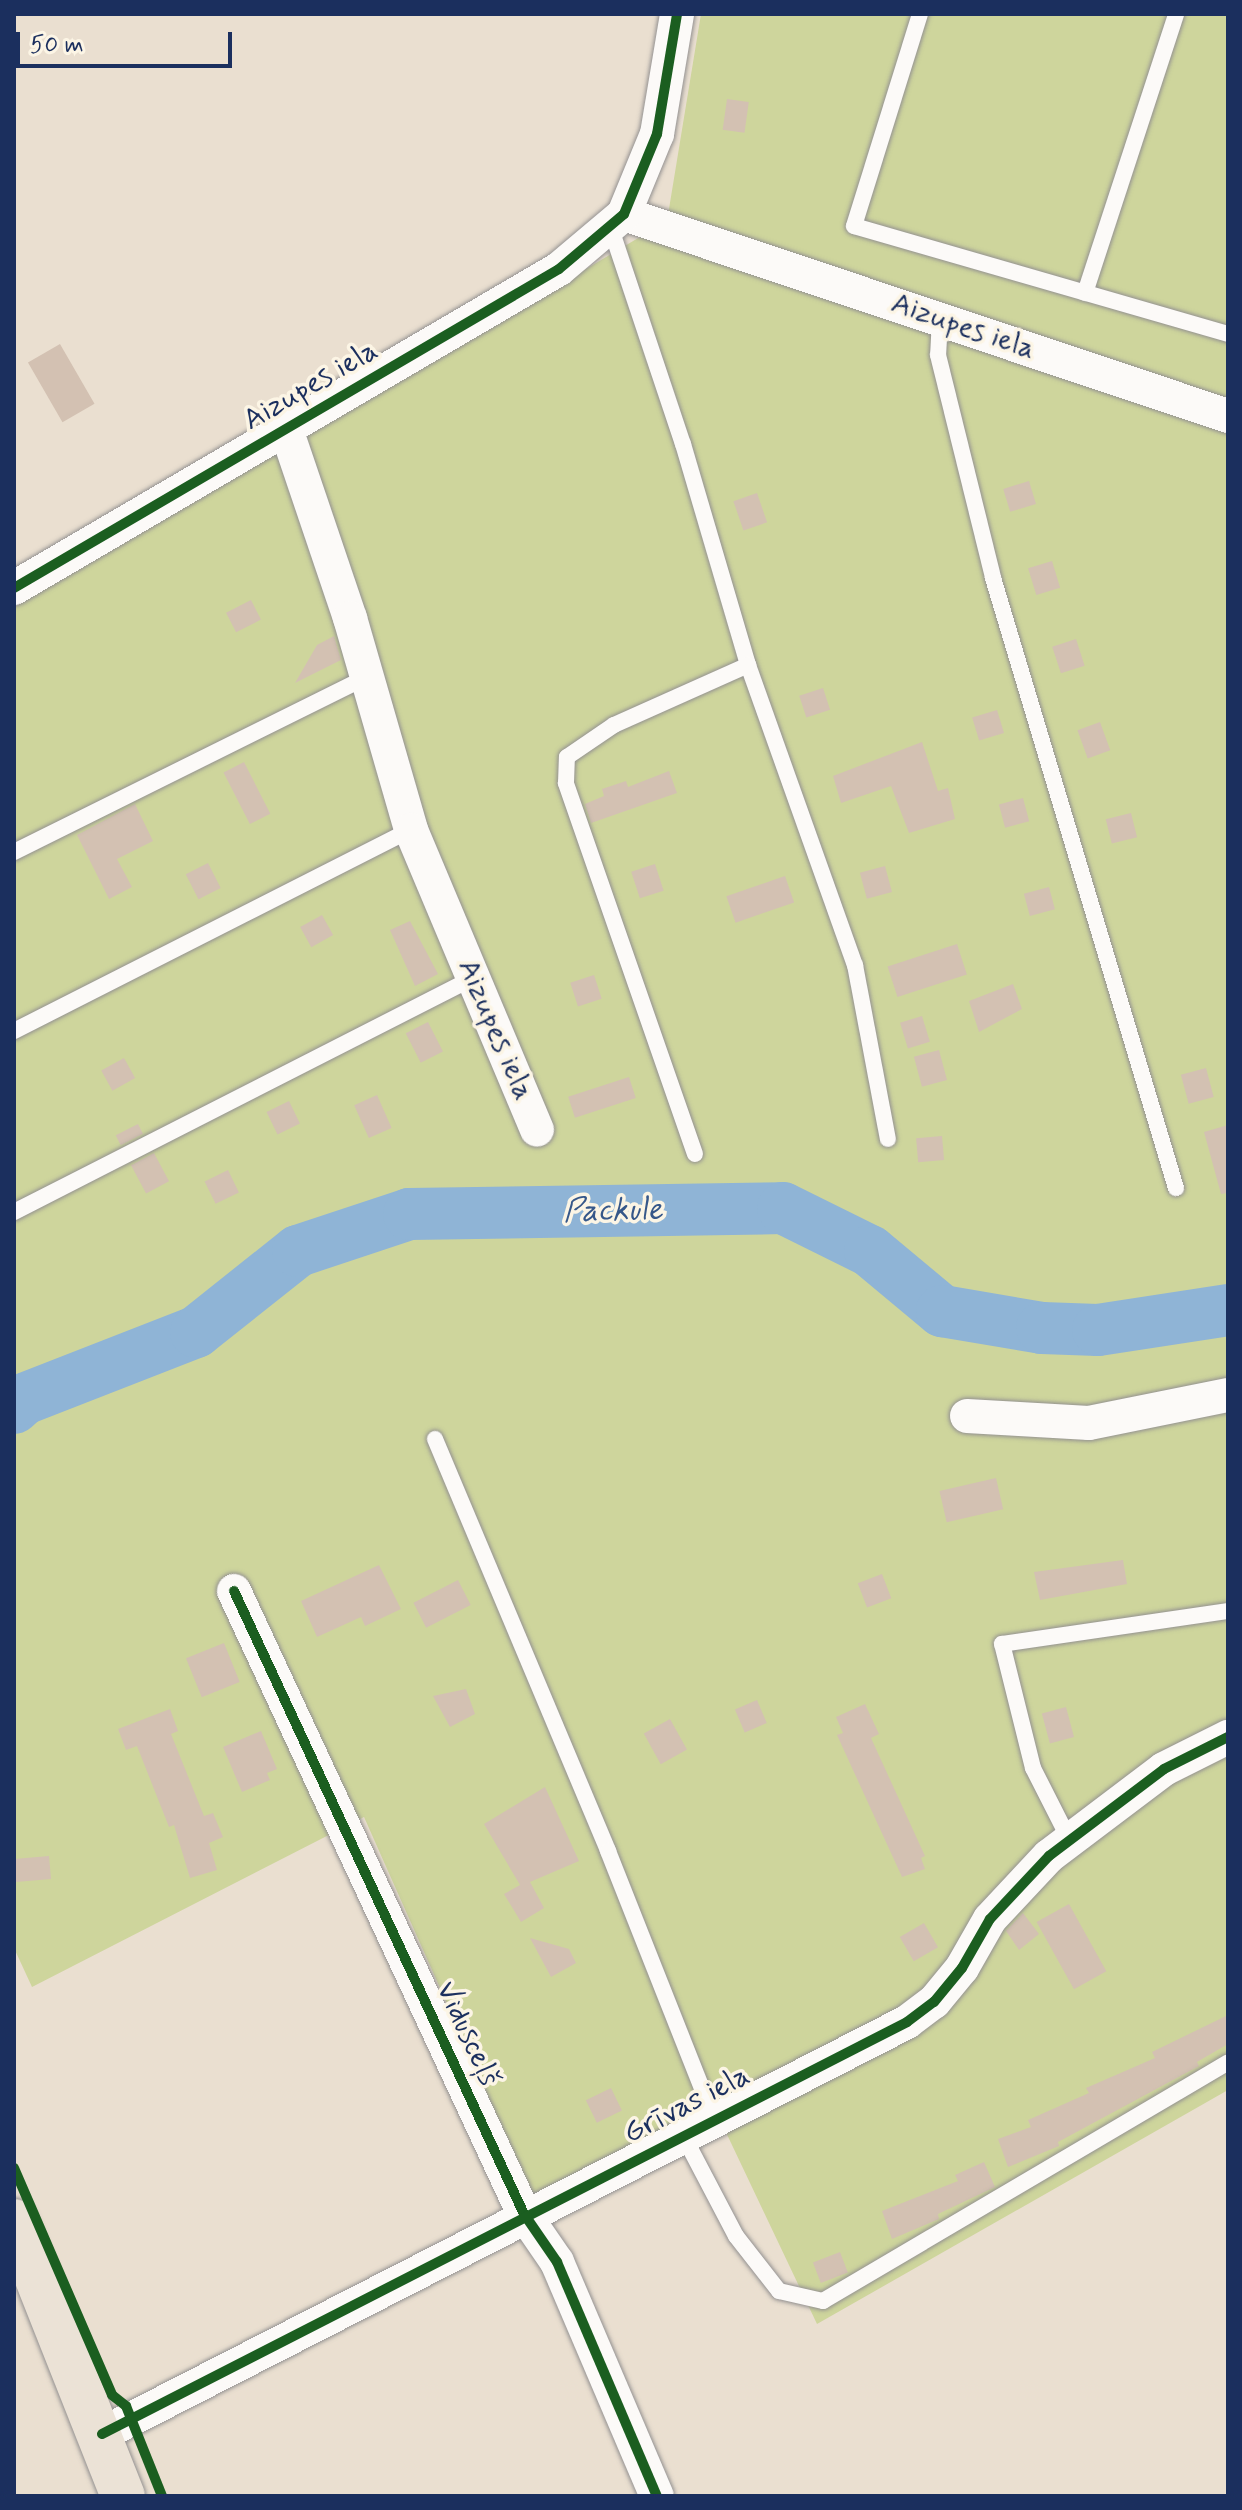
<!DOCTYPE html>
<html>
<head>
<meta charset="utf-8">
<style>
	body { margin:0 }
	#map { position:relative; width:1242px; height:2510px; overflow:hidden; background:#eadfd0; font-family:Mynerve,sans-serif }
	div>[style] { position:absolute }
	.green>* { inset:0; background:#ced59c }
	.river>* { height:52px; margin:-26px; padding:0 26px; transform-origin:26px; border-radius:26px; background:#8fb4d6 }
	.building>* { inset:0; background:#d3c1b2; transform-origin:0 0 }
	.roads { filter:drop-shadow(0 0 2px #939191) drop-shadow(0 0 2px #939191) }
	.service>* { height:16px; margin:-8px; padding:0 8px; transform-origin:8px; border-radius:8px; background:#fcfaf8 }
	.minor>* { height:34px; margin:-17px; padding:0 17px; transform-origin:17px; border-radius:17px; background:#fcfaf8 }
	.primary>* { height:44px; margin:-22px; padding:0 22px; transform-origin:22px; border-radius:22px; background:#ebe2d6 }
	.cycleway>* { height:10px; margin:-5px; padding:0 5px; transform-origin:5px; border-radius:5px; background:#1b5e20 }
	span { translate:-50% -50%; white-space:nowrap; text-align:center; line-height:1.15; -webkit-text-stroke:7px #fcf5e5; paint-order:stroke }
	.street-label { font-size:30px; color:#1b2f5e }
	.water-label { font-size:32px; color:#365789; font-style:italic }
	.frame { position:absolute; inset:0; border:16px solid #1b2f5e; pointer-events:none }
	.scale { position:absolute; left:16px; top:32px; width:216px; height:36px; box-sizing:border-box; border:4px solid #1b2f5e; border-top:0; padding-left:10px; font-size:24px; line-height:28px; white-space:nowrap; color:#1b2f5e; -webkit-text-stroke:6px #fcf5e5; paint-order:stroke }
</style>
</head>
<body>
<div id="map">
	<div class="green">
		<i style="clip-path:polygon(701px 14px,1228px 14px,1228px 2090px,817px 2324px,713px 2105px,535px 2202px,364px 1817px,32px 1987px,14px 1948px,14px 607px,667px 221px)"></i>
	</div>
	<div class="river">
		<i style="left:14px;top:1408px;width:13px;rotate:-42deg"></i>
		<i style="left:24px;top:1399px;width:185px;rotate:-21.3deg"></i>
		<i style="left:196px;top:1332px;width:130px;rotate:-38.5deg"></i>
		<i style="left:298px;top:1251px;width:117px;rotate:-18.4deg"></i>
		<i style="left:409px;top:1214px;width:374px;rotate:-0.9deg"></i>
		<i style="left:783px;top:1208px;width:97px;rotate:26.3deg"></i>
		<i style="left:870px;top:1251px;width:94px;rotate:39.8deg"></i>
		<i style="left:942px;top:1311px;width:101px;rotate:9.6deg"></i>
		<i style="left:1042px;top:1328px;width:56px;rotate:2deg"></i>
		<i style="left:1098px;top:1330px;width:132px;rotate:-8.7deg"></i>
	</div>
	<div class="building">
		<i style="left:727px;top:99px;width:22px;height:31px;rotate:8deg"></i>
		<i style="left:60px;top:344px;width:69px;height:37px;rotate:60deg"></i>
		<i style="left:1029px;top:481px;width:24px;height:27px;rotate:73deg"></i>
		<i style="left:757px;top:493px;width:31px;height:25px;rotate:71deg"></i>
		<i style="left:1052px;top:561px;width:28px;height:25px;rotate:73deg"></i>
		<i style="left:251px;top:600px;width:22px;height:28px;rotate:63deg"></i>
		<i style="clip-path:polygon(334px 636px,341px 660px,295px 683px,317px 645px)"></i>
		<i style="left:1076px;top:639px;width:28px;height:25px;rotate:72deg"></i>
		<i style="left:823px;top:688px;width:23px;height:25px;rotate:72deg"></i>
		<i style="left:997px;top:710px;width:24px;height:26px;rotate:73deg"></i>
		<i style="left:1100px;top:722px;width:30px;height:24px;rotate:70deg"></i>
		<i style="clip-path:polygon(922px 742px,938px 791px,948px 788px,955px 819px,909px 833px,891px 786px,841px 803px,833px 776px)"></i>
		<i style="left:244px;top:762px;width:58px;height:23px;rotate:63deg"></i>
		<i style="clip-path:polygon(669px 771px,677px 793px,591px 823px,585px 804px,604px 796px,602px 789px,626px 781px,628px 787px)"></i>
		<i style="left:1023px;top:798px;width:24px;height:25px;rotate:75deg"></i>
		<i style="clip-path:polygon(135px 804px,153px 841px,117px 859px,132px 887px,109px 899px,77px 835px)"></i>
		<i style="left:1131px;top:813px;width:25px;height:26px;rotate:76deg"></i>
		<i style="left:208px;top:863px;width:28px;height:25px;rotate:63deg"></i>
		<i style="left:655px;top:864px;width:28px;height:25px;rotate:72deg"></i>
		<i style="left:885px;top:866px;width:27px;height:26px;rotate:75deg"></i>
		<i style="left:785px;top:876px;width:28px;height:62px;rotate:71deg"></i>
		<i style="left:1049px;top:887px;width:23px;height:26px;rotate:75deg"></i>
		<i style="left:322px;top:915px;width:23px;height:25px;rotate:61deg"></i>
		<i style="clip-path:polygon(410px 921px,438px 974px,415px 986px,390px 930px)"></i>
		<i style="left:957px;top:944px;width:32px;height:73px;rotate:72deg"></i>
		<i style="left:594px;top:975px;width:25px;height:25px;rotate:72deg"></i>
		<i style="clip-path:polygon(1013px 984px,1022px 1009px,979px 1032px,969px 1001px)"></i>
		<i style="left:922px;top:1016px;width:27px;height:23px;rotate:73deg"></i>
		<i style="left:428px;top:1022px;width:33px;height:25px;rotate:63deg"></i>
		<i style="left:939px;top:1050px;width:31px;height:26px;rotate:75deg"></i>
		<i style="left:124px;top:1058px;width:23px;height:26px;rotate:61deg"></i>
		<i style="left:1206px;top:1068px;width:30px;height:26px;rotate:75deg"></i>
		<i style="left:629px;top:1077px;width:22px;height:64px;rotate:72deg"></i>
		<i style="left:377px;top:1095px;width:36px;height:25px;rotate:66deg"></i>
		<i style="left:289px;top:1101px;width:25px;height:25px;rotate:64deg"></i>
		<i style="left:138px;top:1124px;width:11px;height:25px;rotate:63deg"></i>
		<i style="clip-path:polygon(1228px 1125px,1228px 1193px,1221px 1194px,1204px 1132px)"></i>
		<i style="left:942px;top:1136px;width:24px;height:26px;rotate:85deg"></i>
		<i style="left:154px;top:1153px;width:32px;height:26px;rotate:62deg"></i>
		<i style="left:228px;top:1170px;width:25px;height:26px;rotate:64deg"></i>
		<i style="left:996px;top:1478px;width:32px;height:58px;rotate:77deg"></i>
		<i style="clip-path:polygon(1123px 1560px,1127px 1584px,1040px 1600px,1034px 1572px)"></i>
		<i style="clip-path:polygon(379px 1565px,401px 1609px,365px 1626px,361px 1617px,317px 1637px,301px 1601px)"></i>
		<i style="left:882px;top:1574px;width:26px;height:26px;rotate:69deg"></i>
		<i style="left:458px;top:1580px;width:28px;height:50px;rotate:63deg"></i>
		<i style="left:224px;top:1643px;width:42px;height:41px;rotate:68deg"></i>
		<i style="clip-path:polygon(466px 1689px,475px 1714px,450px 1727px,433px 1696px)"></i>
		<i style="left:757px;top:1700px;width:25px;height:24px;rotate:67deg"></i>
		<i style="clip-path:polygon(865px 1704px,879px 1734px,871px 1738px,925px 1856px,921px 1858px,925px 1869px,902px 1877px,837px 1735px,843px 1733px,836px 1717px)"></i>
		<i style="left:1066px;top:1707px;width:31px;height:25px;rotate:75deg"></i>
		<i style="clip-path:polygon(170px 1709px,178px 1731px,171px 1734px,204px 1816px,213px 1813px,223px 1837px,209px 1843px,217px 1870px,190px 1878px,174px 1825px,169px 1827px,137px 1746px,126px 1750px,118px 1729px)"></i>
		<i style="left:670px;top:1719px;width:35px;height:30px;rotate:61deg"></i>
		<i style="clip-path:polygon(261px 1731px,277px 1769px,267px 1773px,270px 1780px,242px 1792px,223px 1747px)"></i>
		<i style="clip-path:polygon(545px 1787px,579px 1861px,530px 1882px,544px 1908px,521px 1922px,504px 1894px,520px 1885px,484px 1824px)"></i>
		<i style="left:49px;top:1856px;width:23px;height:35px;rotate:85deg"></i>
		<i style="left:1069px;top:1904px;width:77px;height:37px;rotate:61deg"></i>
		<i style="clip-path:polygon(1023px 1913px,1039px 1934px,1019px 1950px,1006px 1931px)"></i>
		<i style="left:924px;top:1923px;width:28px;height:28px;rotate:60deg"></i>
		<i style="clip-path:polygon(530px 1938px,569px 1949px,576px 1963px,551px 1977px)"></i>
		<i style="clip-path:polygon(1228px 2015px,1228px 2044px,1197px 2062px,1199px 2066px,1058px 2142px,1059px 2146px,1008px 2167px,998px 2139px,1031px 2127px,1028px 2120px,1089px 2093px,1086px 2088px,1155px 2058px,1152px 2052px)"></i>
		<i style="left:611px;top:2088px;width:25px;height:28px;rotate:64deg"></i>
		<i style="clip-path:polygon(984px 2162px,995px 2187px,938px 2214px,939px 2219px,892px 2239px,882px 2211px,958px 2181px,955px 2175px)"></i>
		<i style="left:840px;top:2252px;width:22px;height:29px;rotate:69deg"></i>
	</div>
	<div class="roads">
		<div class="service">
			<i style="left:920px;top:14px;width:222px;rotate:107.3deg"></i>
			<i style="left:854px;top:226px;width:389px;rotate:16.1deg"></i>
			<i style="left:610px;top:226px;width:230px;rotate:71.5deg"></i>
			<i style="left:683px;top:444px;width:230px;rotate:73.6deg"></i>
			<i style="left:748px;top:665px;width:319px;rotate:70.4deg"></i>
			<i style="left:855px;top:965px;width:177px;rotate:79.3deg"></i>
			<i style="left:1085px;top:293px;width:293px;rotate:-71.9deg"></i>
			<i style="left:940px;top:319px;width:36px;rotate:93deg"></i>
			<i style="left:938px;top:355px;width:230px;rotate:76.1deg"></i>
			<i style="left:993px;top:578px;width:637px;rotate:73.3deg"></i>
			<i style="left:14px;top:852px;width:394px;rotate:-26.4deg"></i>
			<i style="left:14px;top:1031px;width:445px;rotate:-26.9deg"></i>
			<i style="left:695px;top:1154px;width:393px;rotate:-109.2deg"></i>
			<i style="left:566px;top:783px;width:26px;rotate:-88deg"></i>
			<i style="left:567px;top:757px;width:57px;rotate:-34.2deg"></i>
			<i style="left:614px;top:725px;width:147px;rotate:-24.1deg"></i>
			<i style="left:14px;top:1212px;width:515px;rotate:-27.01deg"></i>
			<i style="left:435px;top:1439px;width:447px;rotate:67.2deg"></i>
			<i style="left:608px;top:1851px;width:288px;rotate:68.4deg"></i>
			<i style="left:1070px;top:1841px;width:82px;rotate:-116.9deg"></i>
			<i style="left:1033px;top:1768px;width:128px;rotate:-104deg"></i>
			<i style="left:1002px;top:1644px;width:228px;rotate:-8.3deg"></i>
			<i style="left:683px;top:2135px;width:114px;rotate:62.3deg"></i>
			<i style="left:736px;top:2236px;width:70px;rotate:52deg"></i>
			<i style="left:779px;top:2291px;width:45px;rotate:12.8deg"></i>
			<i style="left:823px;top:2301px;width:470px;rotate:-30.5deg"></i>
		</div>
		<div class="minor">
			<i style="left:624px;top:214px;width:637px;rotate:18.49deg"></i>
			<i style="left:286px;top:429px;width:200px;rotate:71.3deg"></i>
			<i style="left:350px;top:618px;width:221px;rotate:73.9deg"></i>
			<i style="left:411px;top:830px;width:325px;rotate:67.2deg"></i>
			<i style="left:14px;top:588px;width:631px;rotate:-30.34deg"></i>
			<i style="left:559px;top:269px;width:85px;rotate:-40.2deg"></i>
			<i style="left:624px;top:214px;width:87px;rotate:-67.6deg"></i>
			<i style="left:657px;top:134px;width:122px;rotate:-80.5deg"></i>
			<i style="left:967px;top:1416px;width:122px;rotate:3.3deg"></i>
			<i style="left:1089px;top:1423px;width:142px;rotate:-11.4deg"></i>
			<i style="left:234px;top:1591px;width:687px;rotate:65.04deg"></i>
			<i style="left:524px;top:2214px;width:58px;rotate:55.5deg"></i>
			<i style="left:557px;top:2262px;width:254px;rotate:66.9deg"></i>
			<i style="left:102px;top:2434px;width:904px;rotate:-27.1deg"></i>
			<i style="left:907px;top:2022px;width:34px;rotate:-37deg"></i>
			<i style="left:934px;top:2002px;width:44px;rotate:-50.5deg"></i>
			<i style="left:962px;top:1968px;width:56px;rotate:-60.3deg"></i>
			<i style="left:990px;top:1919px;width:86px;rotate:-46.9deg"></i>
			<i style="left:1049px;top:1856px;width:144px;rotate:-37.1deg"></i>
			<i style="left:1164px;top:1769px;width:72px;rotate:-26.6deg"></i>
		</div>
		<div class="primary">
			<i style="left:14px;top:2221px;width:296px;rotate:68.4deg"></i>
		</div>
	</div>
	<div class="cycleway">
		<i style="left:14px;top:588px;width:631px;rotate:-30.34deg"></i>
		<i style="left:559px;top:269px;width:85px;rotate:-40.2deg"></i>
		<i style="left:624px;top:214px;width:87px;rotate:-67.6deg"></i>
		<i style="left:657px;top:134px;width:122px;rotate:-80.5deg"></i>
		<i style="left:234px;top:1591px;width:687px;rotate:65.04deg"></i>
		<i style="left:524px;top:2214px;width:58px;rotate:55.5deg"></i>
		<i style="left:557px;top:2262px;width:254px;rotate:66.9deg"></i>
		<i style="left:14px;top:2168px;width:247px;rotate:66.6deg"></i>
		<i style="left:112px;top:2395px;width:18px;rotate:38deg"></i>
		<i style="left:126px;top:2406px;width:97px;rotate:68.2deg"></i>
		<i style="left:102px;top:2434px;width:904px;rotate:-27.1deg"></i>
		<i style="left:907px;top:2022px;width:34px;rotate:-37deg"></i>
		<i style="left:934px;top:2002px;width:44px;rotate:-50.5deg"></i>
		<i style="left:962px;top:1968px;width:56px;rotate:-60.3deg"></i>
		<i style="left:990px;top:1919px;width:86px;rotate:-46.9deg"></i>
		<i style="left:1049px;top:1856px;width:144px;rotate:-37.1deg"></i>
		<i style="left:1164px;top:1769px;width:72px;rotate:-26.6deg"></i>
	</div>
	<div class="street-label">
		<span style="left:963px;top:327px;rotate:19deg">Aizupes iela</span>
		<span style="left:311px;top:386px;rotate:-30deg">Aizupes iela</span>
		<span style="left:495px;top:1030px;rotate:67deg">Aizupes iela</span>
		<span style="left:467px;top:2034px;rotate:65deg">Vidusceļš</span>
		<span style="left:687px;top:2105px;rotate:-27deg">Grīvas iela</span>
	</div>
	<div class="water-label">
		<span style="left:613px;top:1211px;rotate:-1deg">Packule</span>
	</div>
	<div class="frame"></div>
	<div class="scale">50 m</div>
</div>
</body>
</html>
